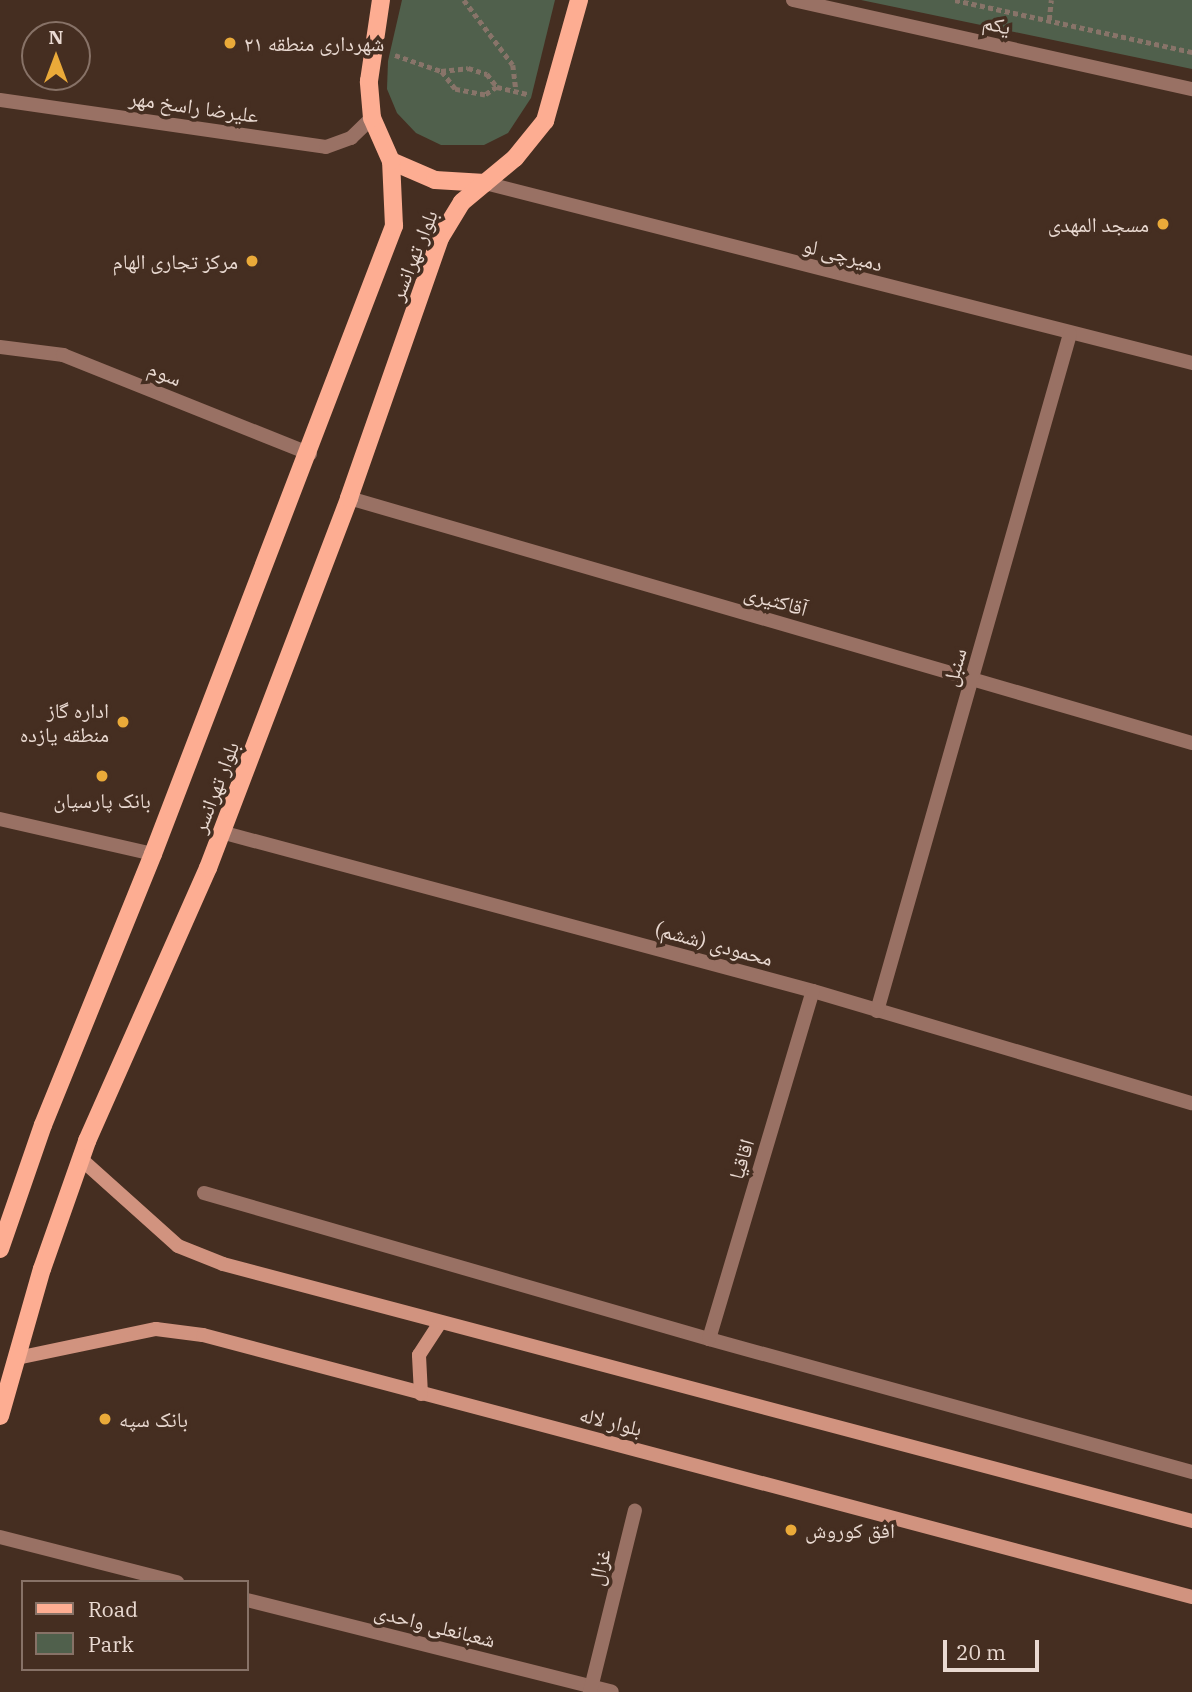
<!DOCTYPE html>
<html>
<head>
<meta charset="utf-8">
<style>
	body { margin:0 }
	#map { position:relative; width:1192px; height:1692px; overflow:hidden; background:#452e21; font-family:"IBM Plex Serif","Noto Naskh Arabic",serif }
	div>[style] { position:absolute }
	.green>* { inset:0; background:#50604c }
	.path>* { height:4.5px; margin-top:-2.25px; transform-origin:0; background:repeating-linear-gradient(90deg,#887469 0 5px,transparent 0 8.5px) }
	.minor>* { height:14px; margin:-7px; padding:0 7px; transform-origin:7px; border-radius:7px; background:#997164 }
	.secondary>* { height:14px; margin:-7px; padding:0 7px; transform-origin:7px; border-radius:7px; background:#d1937f }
	.primary>* { height:18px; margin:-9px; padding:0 9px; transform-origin:9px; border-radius:9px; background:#fdad92 }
	.dots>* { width:19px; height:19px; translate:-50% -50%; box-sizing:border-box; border:4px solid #452e21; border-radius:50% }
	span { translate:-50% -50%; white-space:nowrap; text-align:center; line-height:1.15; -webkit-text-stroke:7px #452e21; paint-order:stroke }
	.street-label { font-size:21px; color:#e9d9d1 }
	.poi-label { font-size:21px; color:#e9d9d1 }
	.left { translate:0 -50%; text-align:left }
	.right { translate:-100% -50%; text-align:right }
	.legend { position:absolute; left:21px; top:1580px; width:228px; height:91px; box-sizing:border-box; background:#452e21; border:2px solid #877267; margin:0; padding:9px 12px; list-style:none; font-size:21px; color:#e9d9d1 }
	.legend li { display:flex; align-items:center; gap:14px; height:35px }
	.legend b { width:35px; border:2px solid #877267 }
	.north { position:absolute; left:21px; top:21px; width:70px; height:70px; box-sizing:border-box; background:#452e21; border:2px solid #877267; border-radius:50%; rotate:0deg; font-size:19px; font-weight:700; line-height:28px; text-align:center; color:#e9d9d1 }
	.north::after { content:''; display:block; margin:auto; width:24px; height:32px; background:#eaaa39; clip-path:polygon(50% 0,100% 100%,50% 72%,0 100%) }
	.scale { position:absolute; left:943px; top:1640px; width:96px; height:32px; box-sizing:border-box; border:4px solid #e9d9d1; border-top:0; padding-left:9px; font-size:21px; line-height:24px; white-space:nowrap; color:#e9d9d1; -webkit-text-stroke:5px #452e21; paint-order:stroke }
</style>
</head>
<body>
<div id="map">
	<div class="green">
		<i style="clip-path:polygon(402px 0,555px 0,531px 98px,508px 133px,484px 145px,441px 145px,416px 133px,397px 113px,387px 89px,388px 61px)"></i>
		<i style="clip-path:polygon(861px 0,1192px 0,1192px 69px)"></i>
	</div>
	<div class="path">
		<i style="left:464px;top:0;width:81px;rotate:53deg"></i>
		<i style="left:513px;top:65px;width:26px;rotate:83deg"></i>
		<i style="left:955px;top:0;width:243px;rotate:12.4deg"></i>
		<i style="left:1049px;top:20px;width:20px;rotate:-84deg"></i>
		<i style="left:395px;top:55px;width:49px;rotate:19.2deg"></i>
		<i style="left:497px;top:87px;width:14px;rotate:146deg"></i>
		<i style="left:485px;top:95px;width:31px;rotate:-169deg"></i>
		<i style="left:455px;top:89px;width:23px;rotate:-128deg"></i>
		<i style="left:441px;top:71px;width:27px;rotate:-6deg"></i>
		<i style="left:468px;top:68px;width:20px;rotate:18deg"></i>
		<i style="left:487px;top:74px;width:16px;rotate:52deg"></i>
		<i style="left:497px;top:87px;width:32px;rotate:13deg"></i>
	</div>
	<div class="minor">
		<i style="left:793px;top:0;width:409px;rotate:12.6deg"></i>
		<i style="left:0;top:100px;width:329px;rotate:8.2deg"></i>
		<i style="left:326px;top:147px;width:27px;rotate:-20deg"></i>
		<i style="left:351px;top:138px;width:29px;rotate:-44deg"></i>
		<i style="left:485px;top:183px;width:730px;rotate:14.28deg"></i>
		<i style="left:0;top:347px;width:64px;rotate:7.2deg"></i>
		<i style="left:63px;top:355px;width:266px;rotate:21.8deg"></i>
		<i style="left:349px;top:498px;width:878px;rotate:16.21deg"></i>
		<i style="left:0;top:819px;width:157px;rotate:12.9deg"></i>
		<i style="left:221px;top:832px;width:613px;rotate:15.03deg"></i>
		<i style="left:813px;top:991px;width:395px;rotate:16.5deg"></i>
		<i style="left:877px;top:1011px;width:704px;rotate:-74.09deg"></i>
		<i style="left:204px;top:1193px;width:526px;rotate:16.13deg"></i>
		<i style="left:709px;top:1339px;width:501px;rotate:15.4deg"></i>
		<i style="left:709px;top:1339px;width:363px;rotate:-73.4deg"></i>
		<i style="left:0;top:1537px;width:183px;rotate:14.3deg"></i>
		<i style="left:247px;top:1600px;width:376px;rotate:14.1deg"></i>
		<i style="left:590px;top:1692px;width:187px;rotate:-76.1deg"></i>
	</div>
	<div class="secondary">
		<i style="left:81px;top:1159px;width:130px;rotate:41.9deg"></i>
		<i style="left:178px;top:1246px;width:48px;rotate:21.8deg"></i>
		<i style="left:223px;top:1264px;width:1003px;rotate:14.85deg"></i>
		<i style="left:17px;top:1358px;width:142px;rotate:-11.8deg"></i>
		<i style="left:156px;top:1329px;width:47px;rotate:7.3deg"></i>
		<i style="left:203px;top:1335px;width:1023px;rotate:14.84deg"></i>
		<i style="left:421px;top:1394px;width:39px;rotate:-93deg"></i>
		<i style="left:419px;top:1355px;width:38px;rotate:-57deg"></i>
	</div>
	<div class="primary">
		<i style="left:391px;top:161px;width:48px;rotate:23.4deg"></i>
		<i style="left:435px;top:180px;width:50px;rotate:3.4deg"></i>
		<i style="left:0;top:1249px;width:131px;rotate:-70.9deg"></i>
		<i style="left:43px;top:1125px;width:292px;rotate:-67.9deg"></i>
		<i style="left:153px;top:854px;width:673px;rotate:-69.01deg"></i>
		<i style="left:394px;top:226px;width:65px;rotate:-92.6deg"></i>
		<i style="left:391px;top:161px;width:47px;rotate:-113.8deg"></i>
		<i style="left:372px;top:118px;width:37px;rotate:-95deg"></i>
		<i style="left:369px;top:81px;width:82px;rotate:-81.6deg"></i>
		<i style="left:0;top:1416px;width:153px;rotate:-74.1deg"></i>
		<i style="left:42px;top:1269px;width:136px;rotate:-70.6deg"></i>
		<i style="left:87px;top:1141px;width:299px;rotate:-66.1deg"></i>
		<i style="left:208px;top:868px;width:396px;rotate:-69.1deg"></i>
		<i style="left:349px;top:498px;width:275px;rotate:-70.7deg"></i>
		<i style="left:440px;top:238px;width:42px;rotate:-58.6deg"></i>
		<i style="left:462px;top:202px;width:69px;rotate:-39.7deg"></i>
		<i style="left:515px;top:158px;width:48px;rotate:-51deg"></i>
		<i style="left:545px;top:121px;width:126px;rotate:-74.3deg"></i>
	</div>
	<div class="dots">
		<i style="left:230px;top:43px;background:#eaaa39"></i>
		<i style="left:1163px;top:224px;background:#eaaa39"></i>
		<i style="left:252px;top:261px;background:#eaaa39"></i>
		<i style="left:123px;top:722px;background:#eaaa39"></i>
		<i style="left:102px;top:776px;background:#eaaa39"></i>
		<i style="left:105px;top:1419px;background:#eaaa39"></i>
		<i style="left:791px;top:1530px;background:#eaaa39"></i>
	</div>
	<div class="street-label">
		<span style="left:997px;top:24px;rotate:13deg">یکم</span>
		<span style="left:194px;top:106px;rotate:8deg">علیرضا راسخ مهر</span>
		<span style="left:843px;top:254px;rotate:14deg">دمیرچی لو</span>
		<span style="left:413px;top:255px;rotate:-68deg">بلوار تهرانسر</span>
		<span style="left:165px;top:373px;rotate:22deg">سوم</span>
		<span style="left:776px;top:600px;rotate:16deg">آقاکثیری</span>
		<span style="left:954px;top:667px;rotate:-74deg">سنبل</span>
		<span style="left:215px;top:787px;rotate:-69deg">بلوار تهرانسر</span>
		<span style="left:714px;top:943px;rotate:15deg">محمودی (ششم)</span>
		<span style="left:741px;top:1159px;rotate:-73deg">اقاقیا</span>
		<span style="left:611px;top:1421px;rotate:14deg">بلوار لاله</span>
		<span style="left:599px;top:1567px;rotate:-76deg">غزال</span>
		<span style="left:435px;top:1625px;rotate:14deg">شعبانعلی واحدی</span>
	</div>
	<div class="poi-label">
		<span class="left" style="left:244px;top:43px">شهرداری منطقه ۲۱</span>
		<span class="right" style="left:1149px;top:224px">مسجد المهدی</span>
		<span class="right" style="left:238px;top:261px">مرکز تجاری الهام</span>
		<span class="right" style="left:109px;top:722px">اداره گاز<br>منطقه یازده</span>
		<span style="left:102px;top:800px">بانک پارسیان</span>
		<span class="left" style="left:119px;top:1419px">بانک سپه</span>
		<span class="left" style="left:805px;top:1530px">افق کوروش</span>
	</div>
	<ul class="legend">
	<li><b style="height:9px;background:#fdad92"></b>Road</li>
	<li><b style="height:19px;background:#50604c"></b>Park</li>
	</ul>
	<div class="north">N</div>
	<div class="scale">20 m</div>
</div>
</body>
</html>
